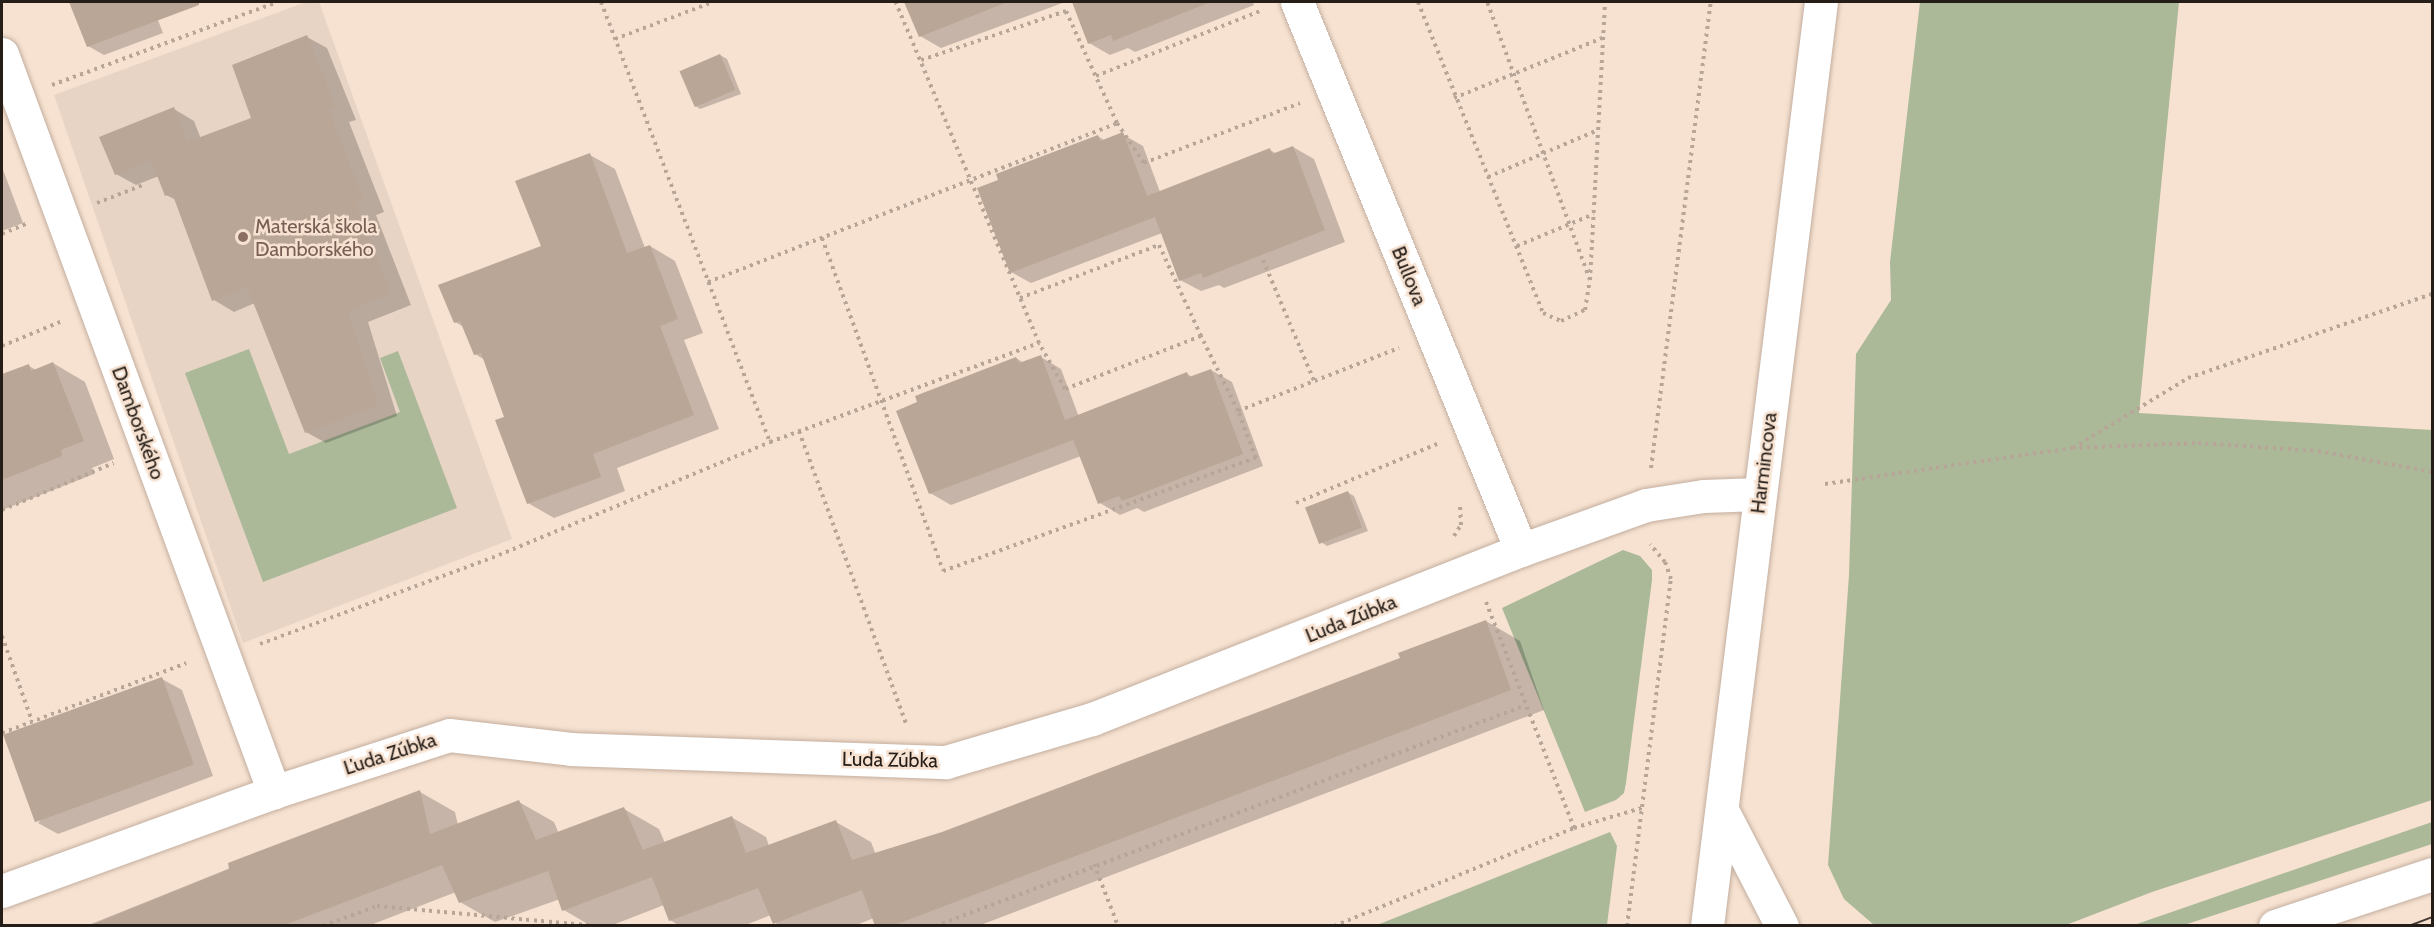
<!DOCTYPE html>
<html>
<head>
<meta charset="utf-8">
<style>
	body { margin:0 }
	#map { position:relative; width:2434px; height:927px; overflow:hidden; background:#f7e2d1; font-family:Cabin,sans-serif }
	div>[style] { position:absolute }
	.education>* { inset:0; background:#e8d4c5 }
	.green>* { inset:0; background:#abb999 }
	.shadow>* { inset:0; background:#0003 }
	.building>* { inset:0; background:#baa696; transform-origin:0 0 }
	.path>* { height:4px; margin-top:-2px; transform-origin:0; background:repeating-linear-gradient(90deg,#b7a698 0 3px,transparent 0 7.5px) }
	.roads { filter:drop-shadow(0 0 2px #c3ae9f) drop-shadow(0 0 2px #c3ae9f) }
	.street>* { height:33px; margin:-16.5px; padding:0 16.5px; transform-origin:16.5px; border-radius:16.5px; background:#fff }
	.secondary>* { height:33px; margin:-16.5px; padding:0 16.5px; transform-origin:16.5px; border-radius:16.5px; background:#fff }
	.tram>* { height:1.5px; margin:-0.75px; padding:0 0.75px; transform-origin:0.75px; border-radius:0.75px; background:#463c35 }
	.dots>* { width:16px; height:16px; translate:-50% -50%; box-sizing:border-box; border:3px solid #f7e2d1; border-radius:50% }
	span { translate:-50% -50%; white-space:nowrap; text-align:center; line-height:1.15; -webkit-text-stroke:5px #f7e2d1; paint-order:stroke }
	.education-label { font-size:20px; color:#785e54 }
	.left { translate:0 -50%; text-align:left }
	.street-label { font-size:20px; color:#251d17 }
	.frame { position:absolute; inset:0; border:3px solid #251d17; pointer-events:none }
</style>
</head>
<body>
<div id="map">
	<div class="education">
		<i style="clip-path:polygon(306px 2px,319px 2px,512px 539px,243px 643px,54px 95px)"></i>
	</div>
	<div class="green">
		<i style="clip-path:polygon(1920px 2px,2179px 2px,2139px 413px,2432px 430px,2432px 800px,2152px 892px,2066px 925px,1874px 925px,1844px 899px,1828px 865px,1849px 575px,1856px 354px,1891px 300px,1890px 262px)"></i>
		<i style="clip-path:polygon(249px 349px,289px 454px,400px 412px,380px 358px,398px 351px,457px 508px,263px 582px,185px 373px)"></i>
		<i style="clip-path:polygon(1623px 550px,1640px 556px,1652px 570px,1652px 580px,1626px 783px,1624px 793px,1616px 800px,1585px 812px,1502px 608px)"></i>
		<i style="clip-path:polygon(2432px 822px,2432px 844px,2184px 925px,2134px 925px)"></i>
		<i style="clip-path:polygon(1610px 832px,1617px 846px,1607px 925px,1377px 925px)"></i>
	</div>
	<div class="shadow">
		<i style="clip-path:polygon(70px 2px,151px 2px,163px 33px,104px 55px,88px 46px)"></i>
		<i style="clip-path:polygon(906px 2px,1065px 2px,941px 48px,920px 36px)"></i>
		<i style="clip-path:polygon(1073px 2px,1253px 2px,1254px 5px,1135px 52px,1128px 48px,1110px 55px,1089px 43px)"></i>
		<i style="clip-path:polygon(307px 37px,327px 48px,356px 120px,349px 122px,384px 212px,376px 215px,411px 305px,368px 322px,397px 416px,326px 443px,306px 432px,255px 303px,234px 312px,214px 300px,176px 200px,166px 195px,159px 176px,136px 185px,116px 174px,174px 109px,194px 121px,201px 139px,253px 118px)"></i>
		<i style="clip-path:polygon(720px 55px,727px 59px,741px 94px,700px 109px,694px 105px)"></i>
		<i style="clip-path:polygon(1122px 134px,1143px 146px,1160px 192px,1270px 150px,1277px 154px,1293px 147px,1314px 159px,1345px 242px,1224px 288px,1219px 285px,1201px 291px,1180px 280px,1162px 233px,1031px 283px,1011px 272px,1098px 136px,1105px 141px)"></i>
		<i style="clip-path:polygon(590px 155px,615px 169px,645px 248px,650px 246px,675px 261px,703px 333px,684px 340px,719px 429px,617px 468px,625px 491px,554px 518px,528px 503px,506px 418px,485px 360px,475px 354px,464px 327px,455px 322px,543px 247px)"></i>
		<i style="clip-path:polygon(2px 167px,23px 223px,2px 231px)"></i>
		<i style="clip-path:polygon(1041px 357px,1061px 369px,1079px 417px,1187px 374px,1193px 377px,1211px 370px,1232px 382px,1263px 466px,1144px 512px,1137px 508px,1120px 515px,1100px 503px,1081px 456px,951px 505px,930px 493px,1016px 358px,1024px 363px)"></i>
		<i style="clip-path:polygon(53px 363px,85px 382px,114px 459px,92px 468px,94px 474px,2px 510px,2px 376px,29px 366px,36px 370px)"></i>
		<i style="clip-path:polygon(1347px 492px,1354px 496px,1368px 531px,1327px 546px,1321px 542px)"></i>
		<i style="clip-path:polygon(1486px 621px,1520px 641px,1544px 710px,978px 926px,877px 926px,874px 918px,854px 926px,778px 926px,771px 915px,743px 926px,680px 926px,670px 920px,664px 905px,610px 926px,591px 926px,564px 910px,560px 899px,495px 922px,460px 902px,456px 892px,368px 926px,86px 926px,420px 792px,455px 812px,458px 825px,519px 802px,554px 822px,559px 834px,624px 809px,659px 829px,665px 843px,731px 817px,766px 837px,769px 846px,836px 822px,871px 842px,876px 855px,943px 834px,1402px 659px)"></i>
		<i style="clip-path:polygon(162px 679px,182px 690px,213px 776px,58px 834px,38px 823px)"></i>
	</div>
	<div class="building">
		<i style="clip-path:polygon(69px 2px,199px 2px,199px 5px,87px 47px)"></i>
		<i style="clip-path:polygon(904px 2px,1005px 2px,1005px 3px,919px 37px)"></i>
		<i style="clip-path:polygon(1072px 2px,1208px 2px,1208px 3px,1113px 41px,1111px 35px,1088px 44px)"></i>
		<i style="clip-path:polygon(307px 35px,336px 108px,329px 111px,364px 201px,356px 204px,391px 293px,348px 311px,378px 405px,305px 433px,247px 287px,212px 301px,172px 193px,165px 196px,151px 160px,115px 175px,99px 137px,174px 107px,187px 142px,251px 118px,232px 65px)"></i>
		<i style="left:720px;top:54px;width:39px;height:44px;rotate:67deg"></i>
		<i style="clip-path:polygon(1123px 132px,1155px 217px,1010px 273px,977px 188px,998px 180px,996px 174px,1098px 135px,1100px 141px)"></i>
		<i style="clip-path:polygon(1293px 146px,1325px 230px,1203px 278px,1201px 273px,1179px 281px,1147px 196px,1270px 148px,1272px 154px)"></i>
		<i style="clip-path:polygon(590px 153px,627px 253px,650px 245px,678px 319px,660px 326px,694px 415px,593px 454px,601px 477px,527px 504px,495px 420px,504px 417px,481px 353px,474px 355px,460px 321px,454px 323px,438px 285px,541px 246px,515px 181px)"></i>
		<i style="clip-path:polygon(1041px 355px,1065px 420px,1187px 372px,1189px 377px,1211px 369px,1243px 454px,1122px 501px,1119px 496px,1098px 504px,1069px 429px,1073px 440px,929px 494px,896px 411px,917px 402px,915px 396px,1016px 357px,1019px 363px)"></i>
		<i style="clip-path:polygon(53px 362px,84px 441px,61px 450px,62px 456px,2px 480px,2px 374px,29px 364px,31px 371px)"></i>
		<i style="left:1348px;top:491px;width:39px;height:46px;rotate:69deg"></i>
		<i style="clip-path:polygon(1486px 620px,1511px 690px,892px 926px,875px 926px,862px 890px,773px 924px,758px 888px,669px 921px,652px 877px,562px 911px,548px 871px,459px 903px,442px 865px,282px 926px,89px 926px,229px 869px,228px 863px,420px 790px,430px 834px,519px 800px,536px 840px,624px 807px,643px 850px,732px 816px,746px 853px,836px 820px,852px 860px,942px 832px,1400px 658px,1398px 653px)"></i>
		<i style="left:162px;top:677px;width:93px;height:169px;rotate:70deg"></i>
	</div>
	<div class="path">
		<i style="left:601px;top:2px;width:471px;rotate:69deg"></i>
		<i style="left:1418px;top:2px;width:335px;rotate:68.1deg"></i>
		<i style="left:1543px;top:313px;width:20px;rotate:24deg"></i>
		<i style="left:1561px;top:321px;width:26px;rotate:-25deg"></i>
		<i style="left:1585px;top:310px;width:30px;rotate:-81deg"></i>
		<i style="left:1590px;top:280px;width:296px;rotate:-110.3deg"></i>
		<i style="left:615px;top:39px;width:105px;rotate:-20.7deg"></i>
		<i style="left:1096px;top:76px;width:180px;rotate:-21.6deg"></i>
		<i style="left:52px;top:85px;width:240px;rotate:-20.2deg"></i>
		<i style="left:1454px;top:98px;width:163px;rotate:-22deg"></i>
		<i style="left:1117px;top:123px;width:48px;rotate:56deg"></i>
		<i style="left:1144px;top:163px;width:167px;rotate:-21deg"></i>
		<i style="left:1488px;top:177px;width:120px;rotate:-23.1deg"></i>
		<i style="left:97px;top:203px;width:49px;rotate:-21.4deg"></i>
		<i style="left:2px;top:234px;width:26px;rotate:-23deg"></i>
		<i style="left:822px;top:238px;width:354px;rotate:70deg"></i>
		<i style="left:943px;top:571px;width:333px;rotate:-19.9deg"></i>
		<i style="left:1256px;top:458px;width:50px;rotate:-111deg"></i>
		<i style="left:1238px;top:411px;width:84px;rotate:-116.3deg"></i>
		<i style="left:1201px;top:336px;width:146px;rotate:158.7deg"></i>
		<i style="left:1065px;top:389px;width:53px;rotate:-119.5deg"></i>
		<i style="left:1517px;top:246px;width:83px;rotate:-22.6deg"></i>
		<i style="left:1263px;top:260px;width:131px;rotate:67.1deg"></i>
		<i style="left:1590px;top:280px;width:278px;rotate:-86.9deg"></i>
		<i style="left:708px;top:282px;width:439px;rotate:-21.2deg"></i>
		<i style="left:1117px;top:123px;width:123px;rotate:-114.5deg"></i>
		<i style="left:1066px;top:11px;width:153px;rotate:161.3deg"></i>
		<i style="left:1020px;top:298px;width:149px;rotate:-20.9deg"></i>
		<i style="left:1159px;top:245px;width:100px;rotate:65.2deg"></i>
		<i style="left:2px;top:346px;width:63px;rotate:-22.5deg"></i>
		<i style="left:1238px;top:411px;width:173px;rotate:-21.4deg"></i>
		<i style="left:799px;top:431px;width:312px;rotate:69.9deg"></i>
		<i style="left:2073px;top:448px;width:135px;rotate:-31.3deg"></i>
		<i style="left:2188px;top:378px;width:258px;rotate:-19deg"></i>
		<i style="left:1651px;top:468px;width:470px;rotate:-82.7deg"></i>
		<i style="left:1825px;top:484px;width:250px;rotate:-8.3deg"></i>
		<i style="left:2072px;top:448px;width:126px;rotate:-2.3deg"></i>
		<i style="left:2198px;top:443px;width:120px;rotate:3.8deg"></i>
		<i style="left:2318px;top:451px;width:116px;rotate:10.4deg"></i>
		<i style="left:1296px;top:503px;width:153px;rotate:-22.7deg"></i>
		<i style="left:2px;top:510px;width:121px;rotate:-22.8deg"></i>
		<i style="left:1454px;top:536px;width:13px;rotate:-58deg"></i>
		<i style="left:1461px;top:525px;width:22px;rotate:-93deg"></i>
		<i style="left:1486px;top:602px;width:243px;rotate:68.7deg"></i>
		<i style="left:2px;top:636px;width:90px;rotate:70.6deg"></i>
		<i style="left:260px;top:644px;width:255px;rotate:-20.4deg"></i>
		<i style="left:499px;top:555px;width:294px;rotate:-22.6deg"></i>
		<i style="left:770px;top:442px;width:287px;rotate:-20.2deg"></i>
		<i style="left:1039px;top:343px;width:370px;rotate:-112.8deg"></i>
		<i style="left:2px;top:733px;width:197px;rotate:-20.8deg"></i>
		<i style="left:1094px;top:864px;width:66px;rotate:68.8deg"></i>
		<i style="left:323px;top:926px;width:58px;rotate:-20.3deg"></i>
		<i style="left:377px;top:906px;width:221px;rotate:5.2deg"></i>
		<i style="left:935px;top:926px;width:629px;rotate:-20.48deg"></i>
		<i style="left:1334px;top:926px;width:259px;rotate:-22.2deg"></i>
		<i style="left:1574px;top:828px;width:71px;rotate:-16.4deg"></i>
		<i style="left:1627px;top:926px;width:350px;rotate:-82.8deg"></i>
		<i style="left:1671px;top:579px;width:18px;rotate:-109deg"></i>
		<i style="left:1665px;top:562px;width:23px;rotate:-130deg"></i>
	</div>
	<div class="roads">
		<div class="street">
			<i style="left:1297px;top:2px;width:592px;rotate:67.77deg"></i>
			<i style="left:2px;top:54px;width:787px;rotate:69.77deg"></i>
			<i style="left:2px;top:891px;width:289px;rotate:-20deg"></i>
			<i style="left:274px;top:792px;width:184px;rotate:-18deg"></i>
			<i style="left:449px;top:735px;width:123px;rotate:6.5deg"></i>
			<i style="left:571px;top:749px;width:375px;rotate:2deg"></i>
			<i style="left:946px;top:762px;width:152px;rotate:-16.4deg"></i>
			<i style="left:1092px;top:719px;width:461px;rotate:-21.5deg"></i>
			<i style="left:1521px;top:550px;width:133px;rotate:-19.8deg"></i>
			<i style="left:1646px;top:505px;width:58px;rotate:-9deg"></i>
			<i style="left:1703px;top:496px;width:57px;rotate:-2deg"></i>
		</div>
		<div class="secondary">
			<i style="left:1722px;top:810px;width:131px;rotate:62.7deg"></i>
			<i style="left:1707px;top:926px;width:931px;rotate:-82.97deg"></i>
			<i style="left:2275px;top:926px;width:165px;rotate:-18.3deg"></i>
		</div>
	</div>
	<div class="tram">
		<i style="left:2409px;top:926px;width:25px;rotate:-21deg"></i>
	</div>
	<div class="dots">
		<i style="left:243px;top:237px;background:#8d6e63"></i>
	</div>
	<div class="education-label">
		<span class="left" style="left:255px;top:238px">Materská škola<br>Damborského</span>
	</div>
	<div class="street-label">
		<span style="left:1409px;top:276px;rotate:68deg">Bullova</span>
		<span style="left:138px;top:423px;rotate:70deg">Damborského</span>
		<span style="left:1764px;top:463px;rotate:-83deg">Harmincova</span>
		<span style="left:1351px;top:619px;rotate:-22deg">Ľuda Zúbka</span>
		<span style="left:390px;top:754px;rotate:-18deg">Ľuda Zúbka</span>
		<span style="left:890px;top:760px;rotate:1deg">Ľuda Zúbka</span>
	</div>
	<div class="frame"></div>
</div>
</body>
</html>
